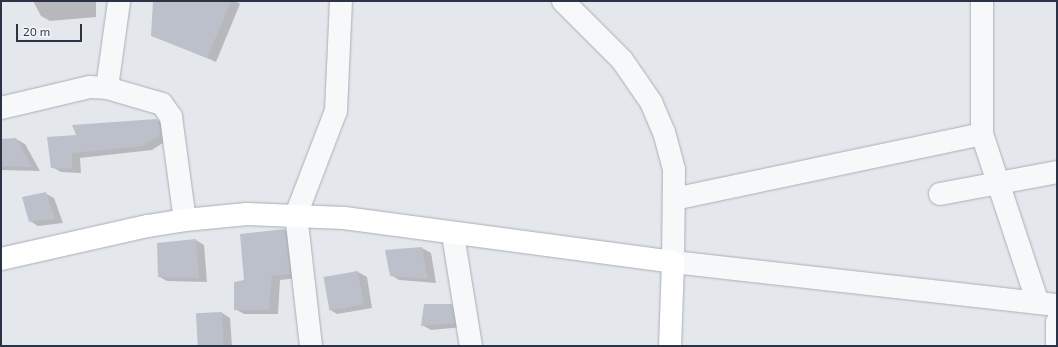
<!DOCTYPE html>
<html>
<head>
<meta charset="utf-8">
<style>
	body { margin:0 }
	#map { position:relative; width:1058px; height:347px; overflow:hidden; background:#e4e7ec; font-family:"Exo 2",sans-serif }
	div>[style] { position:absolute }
	.shadow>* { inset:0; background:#0003 }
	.building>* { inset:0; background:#bbc0ca; transform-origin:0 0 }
	.roads { filter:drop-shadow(0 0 1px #a9aeb7) drop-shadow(0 0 1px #a9aeb7) }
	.street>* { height:22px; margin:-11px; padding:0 11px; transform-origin:11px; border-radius:11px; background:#f7f8fa }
	.secondary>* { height:22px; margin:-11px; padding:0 11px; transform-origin:11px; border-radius:11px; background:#fff }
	span { translate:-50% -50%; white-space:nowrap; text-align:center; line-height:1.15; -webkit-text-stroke:3px #f4f6f9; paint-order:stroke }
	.frame { position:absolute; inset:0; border:2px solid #2b3445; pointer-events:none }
	.scale { position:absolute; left:16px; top:24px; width:66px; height:18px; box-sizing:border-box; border:2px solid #2b3445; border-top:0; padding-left:5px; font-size:12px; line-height:14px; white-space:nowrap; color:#2b3445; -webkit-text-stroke:3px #f4f6f9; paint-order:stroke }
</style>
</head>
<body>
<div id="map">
	<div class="shadow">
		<i style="clip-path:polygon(33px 1px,96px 1px,96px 17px,50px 21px,41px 16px)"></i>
		<i style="clip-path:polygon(154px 1px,236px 1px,240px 4px,216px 62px,152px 35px)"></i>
		<i style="clip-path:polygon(157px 120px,165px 125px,169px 139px,152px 150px,80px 158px,81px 173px,61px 172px,52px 167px,77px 136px)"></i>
		<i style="clip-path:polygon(16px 139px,25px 144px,40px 171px,1px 170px,1px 140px)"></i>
		<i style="clip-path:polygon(45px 193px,54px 198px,63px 223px,38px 226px,30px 221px)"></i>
		<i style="clip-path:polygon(285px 230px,293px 235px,298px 278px,280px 280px,278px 314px,244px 314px,235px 309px,245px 281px)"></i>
		<i style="clip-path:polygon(196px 240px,204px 245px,207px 282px,167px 281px,158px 276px)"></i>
		<i style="clip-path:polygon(422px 248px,431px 253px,436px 283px,399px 280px,391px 275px)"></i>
		<i style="clip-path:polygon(358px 272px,367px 277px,372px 308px,337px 314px,329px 309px)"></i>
		<i style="clip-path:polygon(451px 305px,460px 310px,463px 327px,431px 330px,422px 325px)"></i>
		<i style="clip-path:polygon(222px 313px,230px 318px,232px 346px,199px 346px)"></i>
	</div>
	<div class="building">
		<i style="clip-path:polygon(153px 1px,231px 1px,207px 58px,151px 36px)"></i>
		<i style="clip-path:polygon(157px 119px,161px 134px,143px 146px,72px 153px,72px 169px,51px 168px,47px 137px,76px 135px,72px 125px)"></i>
		<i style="clip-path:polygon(16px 138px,32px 167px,1px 166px,1px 139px)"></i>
		<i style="clip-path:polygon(46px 192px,55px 219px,29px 222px,22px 197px)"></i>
		<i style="clip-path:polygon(285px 229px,290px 274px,272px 276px,269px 310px,234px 310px,234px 282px,244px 280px,240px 234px)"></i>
		<i style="clip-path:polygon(196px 239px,199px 278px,158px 277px,157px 243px)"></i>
		<i style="clip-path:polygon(422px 247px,428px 279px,390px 276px,385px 250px)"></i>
		<i style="left:358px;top:271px;width:34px;height:35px;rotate:80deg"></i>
		<i style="clip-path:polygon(424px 304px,452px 304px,455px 323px,421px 326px)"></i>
		<i style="left:222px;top:312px;width:33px;height:26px;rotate:87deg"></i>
	</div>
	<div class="roads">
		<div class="street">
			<i style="left:563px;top:1px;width:83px;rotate:45deg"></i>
			<i style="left:622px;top:60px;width:51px;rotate:55.4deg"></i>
			<i style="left:651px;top:102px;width:33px;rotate:67deg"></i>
			<i style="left:664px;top:132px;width:39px;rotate:75deg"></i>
			<i style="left:674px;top:170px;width:92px;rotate:90.6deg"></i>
			<i style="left:673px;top:262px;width:386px;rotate:6.4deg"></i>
			<i style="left:982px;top:1px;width:133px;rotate:90deg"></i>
			<i style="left:982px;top:134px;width:178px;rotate:71.7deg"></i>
			<i style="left:107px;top:88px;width:88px;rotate:-82.1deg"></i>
			<i style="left:1px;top:108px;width:91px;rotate:-13.3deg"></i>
			<i style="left:90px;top:87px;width:17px;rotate:3deg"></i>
			<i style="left:107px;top:88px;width:57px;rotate:16.2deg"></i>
			<i style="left:162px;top:104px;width:16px;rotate:55deg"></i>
			<i style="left:171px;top:117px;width:104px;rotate:82.3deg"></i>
			<i style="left:940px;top:194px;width:119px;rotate:-10.6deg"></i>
			<i style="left:674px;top:199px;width:315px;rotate:-11.9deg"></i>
			<i style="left:453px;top:235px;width:112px;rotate:80.8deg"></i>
			<i style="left:311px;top:346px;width:132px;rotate:-96.5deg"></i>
			<i style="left:296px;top:215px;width:111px;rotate:-69deg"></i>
			<i style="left:336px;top:111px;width:110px;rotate:-87.4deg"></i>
			<i style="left:1057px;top:346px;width:24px;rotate:-90deg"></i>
		</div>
		<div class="secondary">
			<i style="left:1px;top:259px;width:151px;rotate:-12.7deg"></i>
			<i style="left:148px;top:226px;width:37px;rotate:-9deg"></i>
			<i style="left:185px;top:220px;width:62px;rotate:-5.5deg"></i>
			<i style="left:247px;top:214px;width:97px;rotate:2.4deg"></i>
			<i style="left:344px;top:218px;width:332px;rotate:7.6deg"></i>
			<i style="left:673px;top:262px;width:84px;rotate:92deg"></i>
		</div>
	</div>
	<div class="frame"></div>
	<div class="scale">20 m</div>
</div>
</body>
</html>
